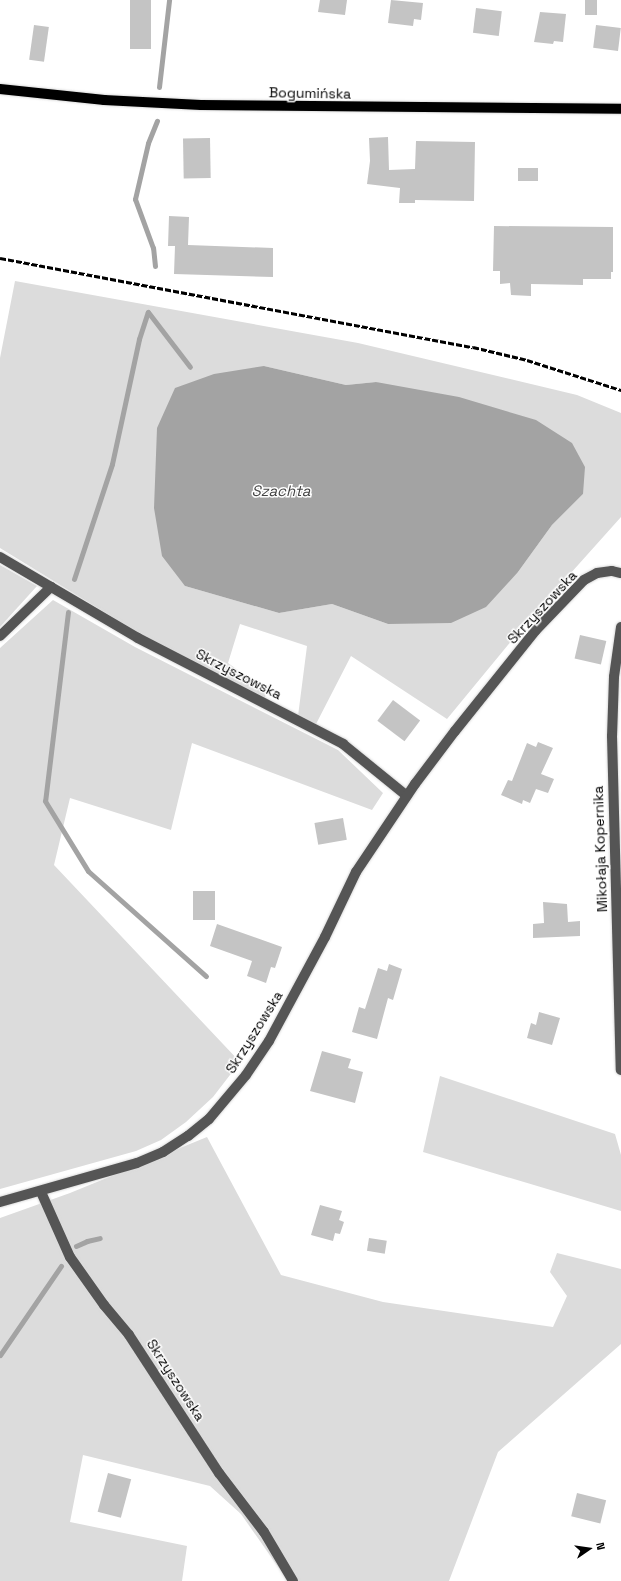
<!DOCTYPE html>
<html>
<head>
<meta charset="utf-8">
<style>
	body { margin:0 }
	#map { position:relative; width:621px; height:1581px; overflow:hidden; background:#fff; font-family:"Space Grotesk",sans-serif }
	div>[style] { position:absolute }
	.green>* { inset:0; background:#dcdcdc }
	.water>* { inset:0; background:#a3a3a3 }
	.stream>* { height:5px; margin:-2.5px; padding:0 2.5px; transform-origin:2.5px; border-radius:2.5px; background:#a3a3a3 }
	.building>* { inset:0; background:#c4c4c4; transform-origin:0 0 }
	.roads { filter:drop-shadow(0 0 1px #dbdbdb) drop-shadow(0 0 1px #dbdbdb) }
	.minor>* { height:10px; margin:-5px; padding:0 5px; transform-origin:5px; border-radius:5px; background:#555 }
	.major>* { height:10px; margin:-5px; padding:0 5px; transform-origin:5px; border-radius:5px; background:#000 }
	.rail>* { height:3px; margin-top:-1.5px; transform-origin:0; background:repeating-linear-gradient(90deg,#000 0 6px,transparent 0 8px) }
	span { translate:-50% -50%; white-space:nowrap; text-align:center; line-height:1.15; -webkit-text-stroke:3px #fff; paint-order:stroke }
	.street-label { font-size:14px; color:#000 }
	.water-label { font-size:15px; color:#444; font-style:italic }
	.north { position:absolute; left:569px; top:1529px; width:40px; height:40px; -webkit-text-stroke:3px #fff; paint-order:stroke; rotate:77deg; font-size:11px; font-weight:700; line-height:16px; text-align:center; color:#000 }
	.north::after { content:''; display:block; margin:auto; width:14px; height:18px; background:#000; clip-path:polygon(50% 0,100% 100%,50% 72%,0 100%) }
</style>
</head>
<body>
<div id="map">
	<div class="green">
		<i style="clip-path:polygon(evenodd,15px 281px,358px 343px,577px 395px,621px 413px,621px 517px,527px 622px,447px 719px,351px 656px,316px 724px,298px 716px,307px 646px,240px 624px,228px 663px,266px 690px,265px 699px,140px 634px,0 548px,0 358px,15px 281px,264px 366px,346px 385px,376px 382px,583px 494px,552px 525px,518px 572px,388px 624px,332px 604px,279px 613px,185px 586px,264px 366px)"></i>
		<i style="clip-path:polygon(0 565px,37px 586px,0 627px)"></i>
		<i style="clip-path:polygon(53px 600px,135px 647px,338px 750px,383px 793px,372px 810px,192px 743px,171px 830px,70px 798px,54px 865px,240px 1062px,213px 1097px,186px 1122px,161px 1140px,136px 1151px,0 1189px,0 648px)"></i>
		<i style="clip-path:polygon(440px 1076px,615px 1134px,621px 1155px,621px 1211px,423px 1152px)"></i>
		<i style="clip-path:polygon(207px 1137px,281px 1275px,383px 1302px,553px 1327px,567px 1296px,550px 1272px,557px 1253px,621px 1269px,621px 1344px,498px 1452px,449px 1581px,288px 1581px,241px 1514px,210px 1486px,83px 1455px,70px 1522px,187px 1546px,182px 1581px,0 1581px,0 1218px,70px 1193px)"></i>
	</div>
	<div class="water">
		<i style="clip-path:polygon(264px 366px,346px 385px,376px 382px,459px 397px,536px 420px,572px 443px,585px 467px,583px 494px,552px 525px,518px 572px,486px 607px,451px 623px,388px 624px,332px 604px,279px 613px,185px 586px,162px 556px,154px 508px,157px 428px,175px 388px,214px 374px)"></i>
	</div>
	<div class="stream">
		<i style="left:159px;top:87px;width:88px;rotate:-83.4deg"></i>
		<i style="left:155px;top:266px;width:18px;rotate:-96deg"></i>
		<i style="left:153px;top:248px;width:52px;rotate:-110.2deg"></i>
		<i style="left:135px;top:199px;width:57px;rotate:-76.9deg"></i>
		<i style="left:148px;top:143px;width:24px;rotate:-68deg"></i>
		<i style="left:148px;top:312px;width:69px;rotate:52.6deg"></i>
		<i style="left:74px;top:579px;width:121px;rotate:-71.7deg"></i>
		<i style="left:112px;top:464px;width:128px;rotate:-77.8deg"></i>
		<i style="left:139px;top:339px;width:28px;rotate:-72deg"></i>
		<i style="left:68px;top:612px;width:190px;rotate:96.9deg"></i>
		<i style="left:45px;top:801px;width:82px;rotate:58.4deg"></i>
		<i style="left:88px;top:871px;width:158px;rotate:41.7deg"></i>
		<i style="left:76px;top:1246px;width:12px;rotate:-24deg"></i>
		<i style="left:87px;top:1241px;width:13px;rotate:-13deg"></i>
		<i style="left:0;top:1355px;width:108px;rotate:-55.6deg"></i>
	</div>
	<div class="building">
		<i style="left:130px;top:0;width:21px;height:49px"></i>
		<i style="clip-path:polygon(320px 0,347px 0,345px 15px,318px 12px)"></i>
		<i style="clip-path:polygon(391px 0,423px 3px,421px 20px,414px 19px,413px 26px,388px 23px)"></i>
		<i style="left:585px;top:0;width:12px;height:15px"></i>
		<i style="left:476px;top:8px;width:26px;height:25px;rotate:7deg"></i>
		<i style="clip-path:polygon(540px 12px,566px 14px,563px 42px,554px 41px,553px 44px,534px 42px)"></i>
		<i style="left:34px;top:25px;width:15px;height:35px;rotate:8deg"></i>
		<i style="left:596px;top:25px;width:25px;height:23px;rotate:7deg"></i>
		<i style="clip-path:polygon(388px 137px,389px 170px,415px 169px,416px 141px,475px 142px,474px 201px,415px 200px,415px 203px,399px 203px,400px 188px,367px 184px,370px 161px,369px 138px)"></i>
		<i style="left:210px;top:138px;width:40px;height:27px;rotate:89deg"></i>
		<i style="left:518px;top:168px;width:20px;height:13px"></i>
		<i style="clip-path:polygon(169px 216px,189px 217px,188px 245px,273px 248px,273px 277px,174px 274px,175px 246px,168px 246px)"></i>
		<i style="clip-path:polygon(494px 226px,613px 227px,613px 272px,611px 272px,611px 279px,583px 279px,583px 285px,531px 284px,531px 296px,511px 295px,510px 283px,500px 284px,500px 271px,493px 271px)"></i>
		<i style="left:580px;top:635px;width:27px;height:24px;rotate:13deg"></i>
		<i style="left:393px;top:700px;width:34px;height:26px;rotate:37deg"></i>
		<i style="clip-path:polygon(538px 742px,553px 748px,541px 774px,554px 779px,548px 793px,536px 789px,530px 803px,523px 800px,522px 804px,501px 795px,508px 780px,512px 781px,527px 743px,536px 747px)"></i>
		<i style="left:343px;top:818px;width:22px;height:29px;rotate:80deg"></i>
		<i style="left:193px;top:891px;width:22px;height:29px"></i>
		<i style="clip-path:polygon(543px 902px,567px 904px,568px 922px,580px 921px,580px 936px,533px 938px,533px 924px,544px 923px)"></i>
		<i style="clip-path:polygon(217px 924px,282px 947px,275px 968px,271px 967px,266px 983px,247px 976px,252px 961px,210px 946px)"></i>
		<i style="clip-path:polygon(389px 964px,402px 969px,393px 1000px,388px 998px,377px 1039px,352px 1032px,359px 1007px,365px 1009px,378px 968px,387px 971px)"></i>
		<i style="clip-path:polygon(539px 1012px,560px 1018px,552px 1045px,527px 1038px,531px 1023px,536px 1025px)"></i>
		<i style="clip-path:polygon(322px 1051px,351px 1059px,348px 1068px,363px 1072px,355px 1103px,310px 1091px)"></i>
		<i style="clip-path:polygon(320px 1205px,342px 1211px,339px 1220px,344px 1222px,340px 1234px,335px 1233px,333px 1241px,311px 1235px)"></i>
		<i style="left:369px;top:1238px;width:18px;height:13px;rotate:9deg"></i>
		<i style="left:108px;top:1473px;width:24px;height:40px;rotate:15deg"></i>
		<i style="left:577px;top:1493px;width:30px;height:24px;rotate:14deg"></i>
	</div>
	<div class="roads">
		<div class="minor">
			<i style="left:0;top:557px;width:160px;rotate:30.4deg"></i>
			<i style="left:138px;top:638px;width:231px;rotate:27.3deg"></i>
			<i style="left:343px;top:744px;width:82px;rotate:39.1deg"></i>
			<i style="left:621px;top:627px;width:50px;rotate:98deg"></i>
			<i style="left:614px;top:677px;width:59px;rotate:91.9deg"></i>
			<i style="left:612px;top:736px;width:334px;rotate:88.5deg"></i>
			<i style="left:0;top:636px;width:71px;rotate:-43.9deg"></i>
			<i style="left:41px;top:1192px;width:71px;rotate:66deg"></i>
			<i style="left:70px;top:1257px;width:59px;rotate:54.7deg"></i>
			<i style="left:104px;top:1305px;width:39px;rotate:50deg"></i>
			<i style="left:129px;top:1335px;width:165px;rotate:56.9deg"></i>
			<i style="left:219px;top:1473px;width:74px;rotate:52.7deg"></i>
			<i style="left:264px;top:1532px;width:57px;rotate:59.4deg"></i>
			<i style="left:0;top:1202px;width:142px;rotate:-15.9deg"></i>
			<i style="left:137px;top:1163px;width:28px;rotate:-23deg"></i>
			<i style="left:163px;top:1152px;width:30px;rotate:-33deg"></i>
			<i style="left:188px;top:1136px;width:27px;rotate:-39deg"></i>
			<i style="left:209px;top:1119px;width:57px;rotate:-49.9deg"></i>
			<i style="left:246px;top:1075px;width:41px;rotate:-55.9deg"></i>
			<i style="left:269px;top:1041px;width:118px;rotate:-61.7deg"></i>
			<i style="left:325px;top:937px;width:72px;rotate:-64.5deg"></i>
			<i style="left:356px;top:872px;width:106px;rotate:-56.2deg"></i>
			<i style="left:415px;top:784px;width:66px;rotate:-53deg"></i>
			<i style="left:455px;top:731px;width:129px;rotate:-51.3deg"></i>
			<i style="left:536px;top:630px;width:69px;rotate:-46.2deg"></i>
			<i style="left:584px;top:580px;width:15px;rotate:-28deg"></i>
			<i style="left:597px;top:573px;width:15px;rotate:-8deg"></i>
			<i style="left:612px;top:571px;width:9px;rotate:13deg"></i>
		</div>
		<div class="major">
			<i style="left:0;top:89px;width:105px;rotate:6deg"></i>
			<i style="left:104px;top:100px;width:97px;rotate:3deg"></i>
			<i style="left:201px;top:105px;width:420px;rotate:0.5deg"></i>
		</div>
	</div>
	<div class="rail">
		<i style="left:0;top:258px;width:481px;rotate:10.7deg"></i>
		<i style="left:473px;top:347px;width:56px;rotate:13.5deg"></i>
		<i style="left:527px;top:360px;width:99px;rotate:17.7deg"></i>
	</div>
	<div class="street-label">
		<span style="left:310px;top:93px;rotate:1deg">Bogumińska</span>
		<span style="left:542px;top:607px;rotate:-47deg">Skrzyszowska</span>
		<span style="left:239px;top:674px;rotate:27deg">Skrzyszowska</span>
		<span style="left:600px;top:849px;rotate:-92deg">Mikołaja Kopernika</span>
		<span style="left:254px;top:1032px;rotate:-58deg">Skrzyszowska</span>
		<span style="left:176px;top:1380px;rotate:57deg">Skrzyszowska</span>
	</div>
	<div class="water-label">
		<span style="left:281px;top:491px">Szachta</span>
	</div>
	<div class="north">N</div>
</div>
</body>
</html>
